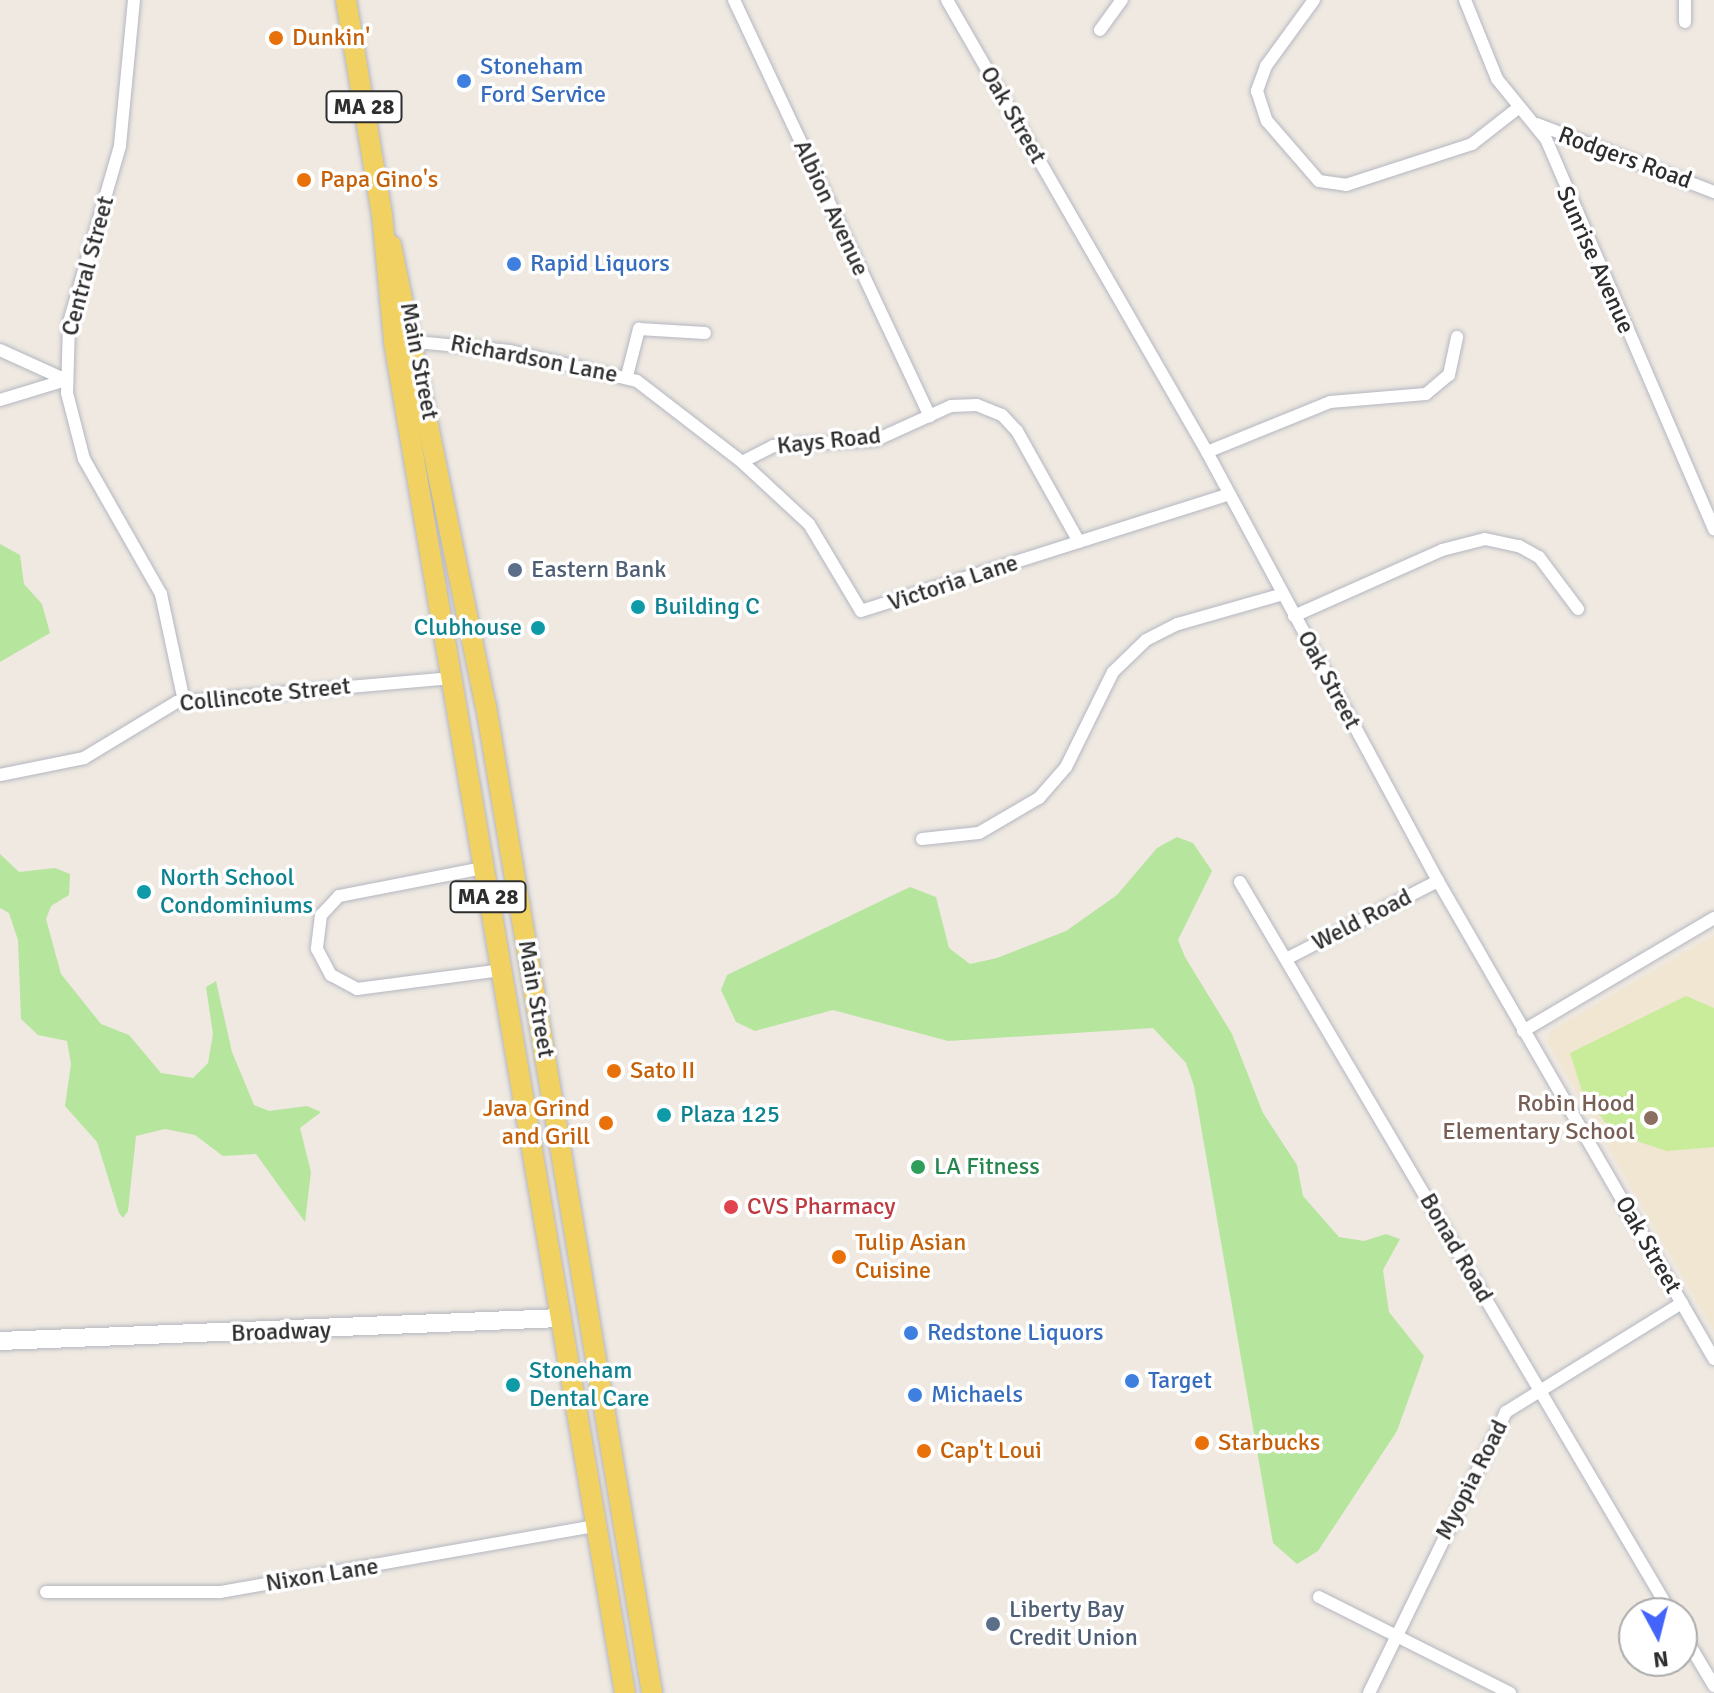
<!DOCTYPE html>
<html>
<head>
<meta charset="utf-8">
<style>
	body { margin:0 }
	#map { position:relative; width:1714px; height:1693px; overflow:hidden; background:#efe9e1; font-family:Signika,sans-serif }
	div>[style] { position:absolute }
	.education>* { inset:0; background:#f0e6d1 }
	.green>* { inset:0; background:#b6e59e }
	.pitch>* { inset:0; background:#c9ec9a }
	.roads { filter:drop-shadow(0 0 2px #b4b7c1) drop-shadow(0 0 2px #b4b7c1) }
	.street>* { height:12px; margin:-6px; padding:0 6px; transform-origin:6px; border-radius:6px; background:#fff }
	.secondary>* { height:18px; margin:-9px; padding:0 9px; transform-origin:9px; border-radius:9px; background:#fff }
	.primary>* { height:20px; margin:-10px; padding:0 10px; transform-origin:10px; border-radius:10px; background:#f2d163 }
	.dots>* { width:22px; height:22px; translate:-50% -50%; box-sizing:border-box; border:4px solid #fff; border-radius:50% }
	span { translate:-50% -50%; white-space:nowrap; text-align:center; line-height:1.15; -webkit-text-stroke:7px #fff; paint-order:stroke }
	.shield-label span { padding:2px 6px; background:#fff; border:2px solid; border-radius:6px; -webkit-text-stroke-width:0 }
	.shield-label { font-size:22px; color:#2e2e2e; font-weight:700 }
	.food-label { font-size:24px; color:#c56008 }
	.left { translate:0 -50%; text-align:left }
	.right { translate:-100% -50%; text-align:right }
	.shop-label { font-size:24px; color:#366cbe }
	.street-label { font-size:24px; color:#2e2e2e }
	.service-label { font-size:24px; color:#4e5e75 }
	.culture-label { font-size:24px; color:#0d838f }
	.education-label { font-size:24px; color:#785e54 }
	.leisure-label { font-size:24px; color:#27864d }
	.health-label { font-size:24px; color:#be3a42 }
	.north { position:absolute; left:1618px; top:1597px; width:80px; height:80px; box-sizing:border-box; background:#fff; border:2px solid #ababab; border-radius:50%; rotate:173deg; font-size:22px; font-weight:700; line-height:32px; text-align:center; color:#2e2e2e }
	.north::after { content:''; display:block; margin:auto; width:28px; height:36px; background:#4264fb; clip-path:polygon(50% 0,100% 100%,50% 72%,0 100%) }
</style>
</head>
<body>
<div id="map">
	<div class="education">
		<i style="clip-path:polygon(1714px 935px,1714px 1331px,1547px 1041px,1552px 1030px)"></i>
	</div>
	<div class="green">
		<i style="clip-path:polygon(0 544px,20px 555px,24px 584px,42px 604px,50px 633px,0 662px)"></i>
		<i style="clip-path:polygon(1177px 837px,1193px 843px,1212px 871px,1178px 940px,1185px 957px,1232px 1034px,1263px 1113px,1297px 1165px,1303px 1196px,1339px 1237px,1364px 1241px,1386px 1234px,1400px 1239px,1383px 1270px,1389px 1312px,1424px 1356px,1397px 1431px,1318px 1551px,1297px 1564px,1273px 1543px,1194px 1086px,1186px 1063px,1153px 1028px,948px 1041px,833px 1010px,755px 1031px,736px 1022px,721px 990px,727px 975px,910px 887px,936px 897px,949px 948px,970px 964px,997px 958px,1066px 931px,1117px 895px,1157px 848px)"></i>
		<i style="clip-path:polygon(0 854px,19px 872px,55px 868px,70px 874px,69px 895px,51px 906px,46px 919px,61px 974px,101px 1024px,129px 1035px,161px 1073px,193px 1078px,208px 1063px,213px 1034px,206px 987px,216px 981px,232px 1052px,254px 1105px,269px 1111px,307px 1106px,321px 1112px,300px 1128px,311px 1172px,305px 1222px,256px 1154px,223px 1156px,195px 1135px,165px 1129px,136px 1136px,128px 1211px,123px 1218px,119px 1213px,97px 1142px,65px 1106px,71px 1064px,67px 1041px,38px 1035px,21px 1019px,18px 940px,9px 913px,0 908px)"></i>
	</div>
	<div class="pitch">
		<i style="clip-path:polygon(1686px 996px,1714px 1008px,1714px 1147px,1667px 1151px,1630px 1139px,1605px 1122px,1582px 1091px,1570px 1053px)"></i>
	</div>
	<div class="roads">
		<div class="street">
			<i style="left:134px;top:0;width:147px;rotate:95.5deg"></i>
			<i style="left:120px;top:146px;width:184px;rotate:106.1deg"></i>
			<i style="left:69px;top:323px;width:70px;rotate:91.6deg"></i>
			<i style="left:67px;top:393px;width:68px;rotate:75.6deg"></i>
			<i style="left:84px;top:459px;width:155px;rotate:60.3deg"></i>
			<i style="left:161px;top:594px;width:109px;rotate:77.9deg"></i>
			<i style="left:734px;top:0;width:460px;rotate:64.8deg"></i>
			<i style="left:947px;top:0;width:521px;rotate:60.09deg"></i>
			<i style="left:1207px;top:452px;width:487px;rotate:61.7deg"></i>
			<i style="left:1438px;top:881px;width:552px;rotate:60deg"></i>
			<i style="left:1314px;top:0;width:82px;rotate:126deg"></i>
			<i style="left:1266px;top:66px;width:27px;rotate:110deg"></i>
			<i style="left:1257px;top:91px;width:32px;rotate:72deg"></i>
			<i style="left:1267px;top:121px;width:79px;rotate:49.1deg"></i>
			<i style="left:1319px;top:181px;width:27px;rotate:8deg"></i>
			<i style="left:1346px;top:185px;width:133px;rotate:-18deg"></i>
			<i style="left:1472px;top:144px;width:58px;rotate:-38deg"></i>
			<i style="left:1465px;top:0;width:85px;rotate:67.9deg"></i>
			<i style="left:1497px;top:79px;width:77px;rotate:50.8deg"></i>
			<i style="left:1546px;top:139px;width:425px;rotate:66.7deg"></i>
			<i style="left:1685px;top:0;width:22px;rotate:90deg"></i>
			<i style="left:1100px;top:30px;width:37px;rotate:-54deg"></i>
			<i style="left:1537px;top:124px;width:190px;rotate:21deg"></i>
			<i style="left:405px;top:341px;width:105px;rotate:5.4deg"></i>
			<i style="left:510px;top:351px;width:130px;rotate:13.3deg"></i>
			<i style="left:637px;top:381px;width:133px;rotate:37.6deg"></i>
			<i style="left:742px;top:462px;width:91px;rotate:42.8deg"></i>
			<i style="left:809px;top:524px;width:101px;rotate:59.1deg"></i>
			<i style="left:861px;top:611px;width:386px;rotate:-17.6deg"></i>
			<i style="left:0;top:350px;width:72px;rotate:24.4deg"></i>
			<i style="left:627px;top:376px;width:49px;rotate:-75.7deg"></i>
			<i style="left:639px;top:329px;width:66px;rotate:3.5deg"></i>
			<i style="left:0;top:400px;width:69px;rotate:-16.9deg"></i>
			<i style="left:1207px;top:452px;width:133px;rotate:-22.1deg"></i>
			<i style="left:1330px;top:402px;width:96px;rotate:-4.8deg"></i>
			<i style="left:1426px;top:394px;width:30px;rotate:-40deg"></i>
			<i style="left:1449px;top:375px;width:39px;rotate:-78deg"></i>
			<i style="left:742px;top:462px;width:35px;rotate:-27deg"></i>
			<i style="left:773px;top:446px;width:103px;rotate:-3.3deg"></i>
			<i style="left:876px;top:440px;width:82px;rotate:-24.4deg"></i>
			<i style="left:951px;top:406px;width:26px;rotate:-2deg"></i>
			<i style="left:977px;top:405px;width:27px;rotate:22deg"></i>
			<i style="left:1002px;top:415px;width:22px;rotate:47deg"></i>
			<i style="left:1017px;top:431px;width:127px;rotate:60.8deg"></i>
			<i style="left:1294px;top:616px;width:162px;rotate:-24deg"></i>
			<i style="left:1442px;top:550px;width:44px;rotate:-14.3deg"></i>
			<i style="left:1485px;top:539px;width:35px;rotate:12deg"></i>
			<i style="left:1519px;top:546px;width:23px;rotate:29deg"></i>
			<i style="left:1539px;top:557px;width:65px;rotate:53.1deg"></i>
			<i style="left:0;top:775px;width:86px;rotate:-11.4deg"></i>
			<i style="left:84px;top:758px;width:109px;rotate:-31.1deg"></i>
			<i style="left:177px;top:702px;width:276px;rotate:-5deg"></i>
			<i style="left:922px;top:839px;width:57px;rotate:-6deg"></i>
			<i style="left:979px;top:833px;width:69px;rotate:-30.3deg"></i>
			<i style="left:1039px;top:798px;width:41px;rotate:-48.9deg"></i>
			<i style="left:1066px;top:767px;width:106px;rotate:-63.7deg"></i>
			<i style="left:1113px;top:672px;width:46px;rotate:-44.1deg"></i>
			<i style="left:1146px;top:640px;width:36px;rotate:-27deg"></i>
			<i style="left:1178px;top:624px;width:109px;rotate:-15.9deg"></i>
			<i style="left:483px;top:868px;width:147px;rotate:169deg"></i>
			<i style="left:339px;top:896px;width:26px;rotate:133deg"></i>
			<i style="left:321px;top:915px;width:34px;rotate:97deg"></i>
			<i style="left:317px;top:949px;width:30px;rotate:62deg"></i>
			<i style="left:331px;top:975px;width:30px;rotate:28deg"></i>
			<i style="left:357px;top:989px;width:145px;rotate:-7.5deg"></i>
			<i style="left:1240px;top:882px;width:849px;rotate:59.48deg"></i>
			<i style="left:1286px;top:959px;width:171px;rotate:-27.2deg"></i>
			<i style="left:1523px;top:1031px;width:222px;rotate:-30.6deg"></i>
			<i style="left:46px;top:1592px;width:174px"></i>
			<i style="left:220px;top:1592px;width:381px;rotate:-10deg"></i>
			<i style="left:1319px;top:1597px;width:214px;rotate:26.7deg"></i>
			<i style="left:1682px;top:1632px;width:63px;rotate:59.3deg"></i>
			<i style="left:1369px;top:1693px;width:313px;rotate:-64deg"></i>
			<i style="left:1506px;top:1412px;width:207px;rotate:-31.8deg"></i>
		</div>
		<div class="secondary">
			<i style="left:0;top:1341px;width:561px;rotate:-2.35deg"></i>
		</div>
		<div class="primary">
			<i style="left:346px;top:0;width:217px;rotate:80.5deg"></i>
			<i style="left:382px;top:214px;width:129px;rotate:84.6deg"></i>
			<i style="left:394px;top:342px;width:1371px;rotate:80.3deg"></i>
			<i style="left:391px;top:245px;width:471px;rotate:78.4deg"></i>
			<i style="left:486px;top:706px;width:1001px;rotate:80.45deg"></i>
		</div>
	</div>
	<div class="dots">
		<i style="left:276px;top:38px;background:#e8710a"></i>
		<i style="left:464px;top:81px;background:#3f7fe0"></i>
		<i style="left:304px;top:180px;background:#e8710a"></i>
		<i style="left:514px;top:264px;background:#3f7fe0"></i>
		<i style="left:515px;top:570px;background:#5c6f8a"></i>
		<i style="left:638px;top:607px;background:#0f9aa8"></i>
		<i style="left:538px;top:628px;background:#0f9aa8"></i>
		<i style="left:144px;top:892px;background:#0f9aa8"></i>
		<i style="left:614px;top:1071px;background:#e8710a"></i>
		<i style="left:664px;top:1115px;background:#0f9aa8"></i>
		<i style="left:1651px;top:1118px;background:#8d6e63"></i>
		<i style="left:606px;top:1123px;background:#e8710a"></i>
		<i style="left:918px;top:1167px;background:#2e9e5b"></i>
		<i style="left:731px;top:1207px;background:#e0444e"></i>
		<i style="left:839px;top:1257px;background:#e8710a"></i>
		<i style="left:911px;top:1333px;background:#3f7fe0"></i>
		<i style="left:1132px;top:1381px;background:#3f7fe0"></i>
		<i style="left:513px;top:1385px;background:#0f9aa8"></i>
		<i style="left:915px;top:1395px;background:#3f7fe0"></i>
		<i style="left:1202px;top:1443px;background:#e8710a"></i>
		<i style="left:924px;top:1451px;background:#e8710a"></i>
		<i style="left:993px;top:1624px;background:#5c6f8a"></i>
	</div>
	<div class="shield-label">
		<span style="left:364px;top:107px">MA 28</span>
		<span style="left:488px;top:897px">MA 28</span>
	</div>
	<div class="food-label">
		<span class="left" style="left:292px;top:38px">Dunkin'</span>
		<span class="left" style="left:320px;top:180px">Papa Gino's</span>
		<span class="left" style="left:630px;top:1071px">Sato II</span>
		<span class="right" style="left:590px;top:1123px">Java Grind<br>and Grill</span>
		<span class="left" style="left:855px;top:1257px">Tulip Asian<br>Cuisine</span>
		<span class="left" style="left:1218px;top:1443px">Starbucks</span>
		<span class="left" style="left:940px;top:1451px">Cap't Loui</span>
	</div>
	<div class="shop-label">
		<span class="left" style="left:480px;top:81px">Stoneham<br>Ford Service</span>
		<span class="left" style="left:530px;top:264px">Rapid Liquors</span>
		<span class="left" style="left:927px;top:1333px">Redstone Liquors</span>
		<span class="left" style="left:1148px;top:1381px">Target</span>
		<span class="left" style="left:931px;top:1395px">Michaels</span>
	</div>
	<div class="street-label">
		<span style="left:1013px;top:115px;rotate:60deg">Oak Street</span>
		<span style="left:1625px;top:158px;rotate:20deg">Rodgers Road</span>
		<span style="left:831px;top:208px;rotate:65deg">Albion Avenue</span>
		<span style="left:1595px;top:260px;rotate:66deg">Sunrise Avenue</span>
		<span style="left:88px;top:266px;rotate:-75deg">Central Street</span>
		<span style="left:534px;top:359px;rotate:11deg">Richardson Lane</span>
		<span style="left:419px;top:361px;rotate:79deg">Main Street</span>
		<span style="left:829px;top:441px;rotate:-6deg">Kays Road</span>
		<span style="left:953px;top:583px;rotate:-18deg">Victoria Lane</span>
		<span style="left:1329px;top:680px;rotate:62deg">Oak Street</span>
		<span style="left:265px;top:695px;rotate:-6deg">Collincote Street</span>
		<span style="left:1362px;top:920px;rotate:-27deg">Weld Road</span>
		<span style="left:536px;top:999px;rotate:80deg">Main Street</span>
		<span style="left:1648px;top:1245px;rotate:60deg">Oak Street</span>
		<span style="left:1456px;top:1248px;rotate:60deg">Bonad Road</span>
		<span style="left:281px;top:1332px;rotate:-2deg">Broadway</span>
		<span style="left:1472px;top:1480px;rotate:-63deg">Myopia Road</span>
		<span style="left:322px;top:1575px;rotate:-9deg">Nixon Lane</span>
	</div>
	<div class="service-label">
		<span class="left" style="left:531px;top:570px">Eastern Bank</span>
		<span class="left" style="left:1009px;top:1624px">Liberty Bay<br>Credit Union</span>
	</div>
	<div class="culture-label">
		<span class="left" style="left:654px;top:607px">Building C</span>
		<span class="right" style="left:522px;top:628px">Clubhouse</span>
		<span class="left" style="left:160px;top:892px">North School<br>Condominiums</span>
		<span class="left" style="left:680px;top:1115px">Plaza 125</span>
		<span class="left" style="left:529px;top:1385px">Stoneham<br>Dental Care</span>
	</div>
	<div class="education-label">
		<span class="right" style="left:1635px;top:1118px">Robin Hood<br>Elementary School</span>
	</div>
	<div class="leisure-label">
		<span class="left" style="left:934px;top:1167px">LA Fitness</span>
	</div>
	<div class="health-label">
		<span class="left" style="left:747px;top:1207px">CVS Pharmacy</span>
	</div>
	<div class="north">N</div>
</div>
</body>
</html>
